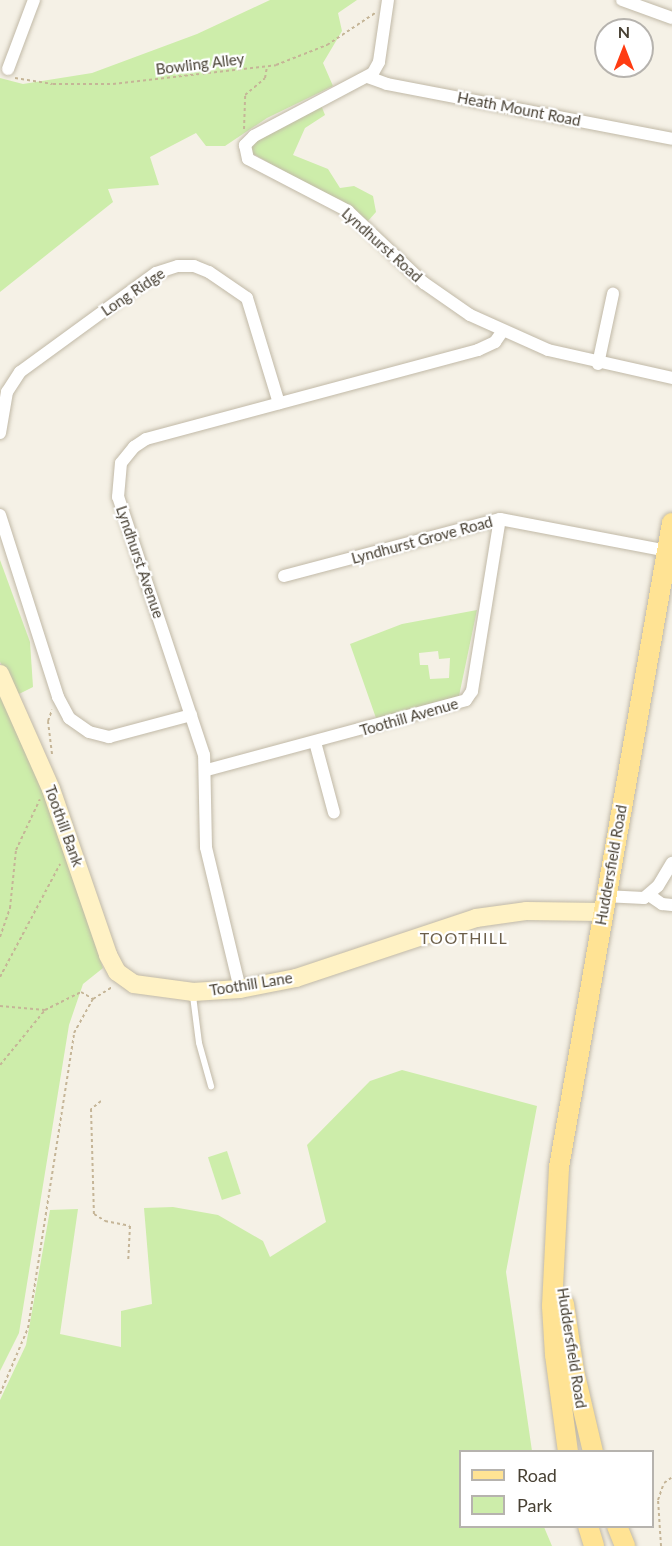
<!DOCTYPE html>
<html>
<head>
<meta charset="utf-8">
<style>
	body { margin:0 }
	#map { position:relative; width:672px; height:1546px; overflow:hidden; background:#f5f1e6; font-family:Lato,sans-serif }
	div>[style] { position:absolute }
	.green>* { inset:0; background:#cdedaa; transform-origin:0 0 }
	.path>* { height:2px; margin-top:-1px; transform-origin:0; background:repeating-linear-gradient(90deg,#c5b597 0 3px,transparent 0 6px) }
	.roads { filter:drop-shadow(0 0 2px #c1b9a7) drop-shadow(0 0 2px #c1b9a7) }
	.lane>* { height:6px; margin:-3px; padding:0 3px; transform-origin:3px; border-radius:3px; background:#fff }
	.street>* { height:12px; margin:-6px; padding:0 6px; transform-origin:6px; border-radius:6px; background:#fff }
	.secondary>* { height:18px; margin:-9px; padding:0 9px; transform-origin:9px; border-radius:9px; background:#fff2c5 }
	.primary>* { height:20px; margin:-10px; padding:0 10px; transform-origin:10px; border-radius:10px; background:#ffe394 }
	span { translate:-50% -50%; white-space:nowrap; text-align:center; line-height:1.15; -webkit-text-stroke:4.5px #fff; paint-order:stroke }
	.street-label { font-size:15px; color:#484134 }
	.neighbourhood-label { font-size:16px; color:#6c5f4a; letter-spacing:1.5px }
	.legend { position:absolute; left:459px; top:1450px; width:195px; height:78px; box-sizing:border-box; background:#fff; border:2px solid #b6b3ae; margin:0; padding:8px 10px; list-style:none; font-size:18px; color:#484134 }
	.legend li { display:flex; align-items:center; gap:12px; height:30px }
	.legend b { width:30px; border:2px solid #b6b3ae }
	.north { position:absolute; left:594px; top:18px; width:60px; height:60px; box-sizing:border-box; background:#fff; border:2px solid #b6b3ae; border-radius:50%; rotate:0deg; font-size:16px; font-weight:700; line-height:24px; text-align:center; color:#484134 }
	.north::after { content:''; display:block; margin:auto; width:21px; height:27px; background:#ff3c12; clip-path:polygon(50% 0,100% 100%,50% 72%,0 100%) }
</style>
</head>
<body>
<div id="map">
	<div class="green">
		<i style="clip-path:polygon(270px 0,357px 0,338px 13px,342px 31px,323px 63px,333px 86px,267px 118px,225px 146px,206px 146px,196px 133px,150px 157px,159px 185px,108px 189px,113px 202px,0 292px,0 78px,23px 84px,92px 73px,197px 34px)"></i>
		<i style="clip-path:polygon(321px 105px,325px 115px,305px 128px,293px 155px,328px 169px,340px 188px,354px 186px,373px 196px,376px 212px,368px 221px,341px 200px,323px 194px,250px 152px,252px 142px)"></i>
		<i style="clip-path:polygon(0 560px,30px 642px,33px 687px,19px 694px,0 662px)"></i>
		<i style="clip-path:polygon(evenodd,477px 610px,459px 696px,376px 718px,350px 644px,402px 624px,477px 610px,438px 651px,439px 659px,450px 658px,449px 678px,430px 679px,428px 665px,420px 665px,419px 653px,438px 651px)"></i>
		<i style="clip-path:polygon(0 687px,48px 804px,103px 968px,83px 984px,69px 1025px,19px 1333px,0 1371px)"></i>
		<i style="clip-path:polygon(402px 1070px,537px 1106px,506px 1272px,532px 1451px,460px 1452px,460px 1526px,544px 1527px,552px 1546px,0 1546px,0 1400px,26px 1345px,50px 1210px,78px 1209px,60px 1334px,121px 1347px,121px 1311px,152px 1304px,144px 1208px,173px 1207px,218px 1215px,263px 1241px,270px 1257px,326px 1222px,307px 1145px,370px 1081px)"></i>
		<i style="left:227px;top:1151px;width:45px;height:20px;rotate:72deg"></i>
	</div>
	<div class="path">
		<i style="left:15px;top:78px;width:38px;rotate:9deg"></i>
		<i style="left:53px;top:84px;width:60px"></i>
		<i style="left:113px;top:84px;width:164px;rotate:-6.6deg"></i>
		<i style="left:276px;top:65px;width:55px;rotate:-21.4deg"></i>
		<i style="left:327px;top:45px;width:58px;rotate:-33.7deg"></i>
		<i style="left:244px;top:129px;width:34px;rotate:-88deg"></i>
		<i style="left:245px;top:95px;width:26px;rotate:-40deg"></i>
		<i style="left:265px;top:78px;width:11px;rotate:-80deg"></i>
		<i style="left:52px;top:754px;width:33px;rotate:-97deg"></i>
		<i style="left:48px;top:721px;width:12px;rotate:-70deg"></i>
		<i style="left:0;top:937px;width:31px;rotate:-71deg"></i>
		<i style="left:10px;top:908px;width:58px;rotate:-84.1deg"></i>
		<i style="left:16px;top:850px;width:56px;rotate:-64.8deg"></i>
		<i style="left:0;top:977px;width:128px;rotate:-62deg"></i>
		<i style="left:0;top:1006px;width:45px;rotate:5.1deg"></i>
		<i style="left:45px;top:1010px;width:40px;rotate:-26.6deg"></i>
		<i style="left:81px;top:992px;width:14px;rotate:30deg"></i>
		<i style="left:0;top:1065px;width:71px;rotate:-50.7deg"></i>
		<i style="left:101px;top:1101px;width:13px;rotate:141deg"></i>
		<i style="left:91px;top:1109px;width:105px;rotate:88.4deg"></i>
		<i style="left:94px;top:1214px;width:13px;rotate:32deg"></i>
		<i style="left:105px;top:1221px;width:25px;rotate:11deg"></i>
		<i style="left:130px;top:1226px;width:36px;rotate:93deg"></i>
		<i style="left:0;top:1394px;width:72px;rotate:-67deg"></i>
		<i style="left:28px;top:1328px;width:299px;rotate:-81.1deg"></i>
		<i style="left:74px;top:1033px;width:39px;rotate:-61deg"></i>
		<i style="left:93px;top:999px;width:22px;rotate:-32deg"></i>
		<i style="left:661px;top:1546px;width:46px;rotate:-93.7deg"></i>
		<i style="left:658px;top:1500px;width:18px;rotate:-71deg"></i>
		<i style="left:664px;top:1483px;width:9px;rotate:-36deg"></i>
	</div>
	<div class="roads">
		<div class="lane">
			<i style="left:193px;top:996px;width:47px;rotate:82.7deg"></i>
			<i style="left:199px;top:1043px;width:45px;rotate:74.4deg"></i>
		</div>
		<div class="street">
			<i style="left:388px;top:0;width:63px;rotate:98.3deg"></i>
			<i style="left:379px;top:62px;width:13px;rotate:119deg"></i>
			<i style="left:373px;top:73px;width:135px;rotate:152.1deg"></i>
			<i style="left:254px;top:136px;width:13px;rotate:135deg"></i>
			<i style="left:245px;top:145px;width:14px;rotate:78deg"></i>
			<i style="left:248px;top:159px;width:113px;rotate:27.5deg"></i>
			<i style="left:348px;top:211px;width:105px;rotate:43.5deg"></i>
			<i style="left:424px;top:283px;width:56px;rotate:34.8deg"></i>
			<i style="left:470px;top:315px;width:85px;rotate:24.2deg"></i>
			<i style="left:548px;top:350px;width:127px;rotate:12.7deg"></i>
			<i style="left:622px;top:0;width:53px;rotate:19.8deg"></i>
			<i style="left:8px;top:69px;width:74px;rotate:-69.4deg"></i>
			<i style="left:368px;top:77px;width:20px;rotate:20deg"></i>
			<i style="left:387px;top:84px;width:290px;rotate:10.9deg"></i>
			<i style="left:598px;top:364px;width:72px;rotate:-77.9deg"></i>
			<i style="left:0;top:433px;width:42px;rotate:-80.3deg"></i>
			<i style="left:7px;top:392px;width:24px;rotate:-57deg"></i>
			<i style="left:20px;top:372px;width:168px;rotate:-36.1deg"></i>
			<i style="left:156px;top:273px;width:23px;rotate:-18deg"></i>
			<i style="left:178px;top:266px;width:16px"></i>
			<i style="left:194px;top:266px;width:16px;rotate:22deg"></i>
			<i style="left:209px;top:272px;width:46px;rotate:34.4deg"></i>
			<i style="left:247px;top:298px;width:110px;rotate:73.1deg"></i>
			<i style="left:0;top:515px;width:191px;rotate:72.3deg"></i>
			<i style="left:58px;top:697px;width:24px;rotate:62deg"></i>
			<i style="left:69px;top:718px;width:24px;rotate:35deg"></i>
			<i style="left:89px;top:732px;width:21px;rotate:14deg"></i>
			<i style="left:109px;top:737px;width:85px;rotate:-15deg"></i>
			<i style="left:284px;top:576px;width:223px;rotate:-14.8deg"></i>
			<i style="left:500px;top:519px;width:170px;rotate:10.8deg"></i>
			<i style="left:315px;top:742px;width:73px;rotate:75deg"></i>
			<i style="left:207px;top:770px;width:268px;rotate:-15.1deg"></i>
			<i style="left:466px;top:700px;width:11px;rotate:-56deg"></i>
			<i style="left:472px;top:691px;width:174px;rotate:-80.8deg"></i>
			<i style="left:649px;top:895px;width:16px;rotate:35deg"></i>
			<i style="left:662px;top:904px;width:10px;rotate:6deg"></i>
			<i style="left:604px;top:896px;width:40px;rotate:2.9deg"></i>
			<i style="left:644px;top:898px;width:18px;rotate:-41deg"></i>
			<i style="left:658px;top:886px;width:27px;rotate:-59deg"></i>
			<i style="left:240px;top:989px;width:146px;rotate:-103.5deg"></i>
			<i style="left:206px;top:847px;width:92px;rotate:-91.2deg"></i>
			<i style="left:204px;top:755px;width:272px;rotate:-108.4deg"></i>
			<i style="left:118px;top:497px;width:34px;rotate:-85deg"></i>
			<i style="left:121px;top:463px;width:21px;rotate:-51deg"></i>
			<i style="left:134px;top:447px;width:14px;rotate:-34deg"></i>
			<i style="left:146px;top:439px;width:344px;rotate:-15deg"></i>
			<i style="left:478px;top:350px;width:19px;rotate:-25deg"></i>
			<i style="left:495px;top:342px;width:12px;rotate:-55deg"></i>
		</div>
		<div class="secondary">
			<i style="left:0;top:674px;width:126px;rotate:66.1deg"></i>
			<i style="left:51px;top:789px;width:176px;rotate:71deg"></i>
			<i style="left:108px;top:955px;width:19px;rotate:62deg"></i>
			<i style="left:117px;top:972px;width:21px;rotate:35deg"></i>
			<i style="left:134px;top:984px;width:60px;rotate:7.7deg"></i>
			<i style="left:193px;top:992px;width:47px;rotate:-3.7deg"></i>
			<i style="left:240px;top:989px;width:57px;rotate:-11.1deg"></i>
			<i style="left:296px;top:978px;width:190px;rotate:-18.4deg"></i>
			<i style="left:476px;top:918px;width:50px;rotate:-8deg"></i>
			<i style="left:526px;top:911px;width:76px;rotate:0.8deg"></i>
		</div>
		<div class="primary">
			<i style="left:564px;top:1304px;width:68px;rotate:81.5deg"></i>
			<i style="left:574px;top:1371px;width:83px;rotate:76.8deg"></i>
			<i style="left:568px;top:1452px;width:98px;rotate:-97.6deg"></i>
			<i style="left:555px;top:1355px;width:49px;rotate:-93.5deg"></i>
			<i style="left:552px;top:1306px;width:139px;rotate:-87.1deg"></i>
			<i style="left:559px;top:1167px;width:654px;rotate:-80.05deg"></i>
			<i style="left:588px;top:1526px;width:21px;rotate:73deg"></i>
			<i style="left:617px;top:1526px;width:22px;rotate:68deg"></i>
		</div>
	</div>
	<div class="street-label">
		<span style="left:200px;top:64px;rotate:-7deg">Bowling Alley</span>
		<span style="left:519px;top:109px;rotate:11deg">Heath Mount Road</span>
		<span style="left:382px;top:245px;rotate:42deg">Lyndhurst Road</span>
		<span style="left:133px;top:292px;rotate:-34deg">Long Ridge</span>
		<span style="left:422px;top:540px;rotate:-15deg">Lyndhurst Grove Road</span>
		<span style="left:140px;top:562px;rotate:71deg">Lyndhurst Avenue</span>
		<span style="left:409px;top:717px;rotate:-16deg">Toothill Avenue</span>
		<span style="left:64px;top:826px;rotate:70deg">Toothill Bank</span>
		<span style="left:611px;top:865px;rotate:-80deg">Huddersfield Road</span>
		<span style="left:251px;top:984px;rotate:-9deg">Toothill Lane</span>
		<span style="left:572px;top:1348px;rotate:81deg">Huddersfield Road</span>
	</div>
	<div class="neighbourhood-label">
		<span style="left:464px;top:938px">TOOTHILL</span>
	</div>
	<ul class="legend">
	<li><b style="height:8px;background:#ffe394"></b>Road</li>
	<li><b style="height:16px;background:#cdedaa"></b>Park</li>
	</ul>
	<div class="north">N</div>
</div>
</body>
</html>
